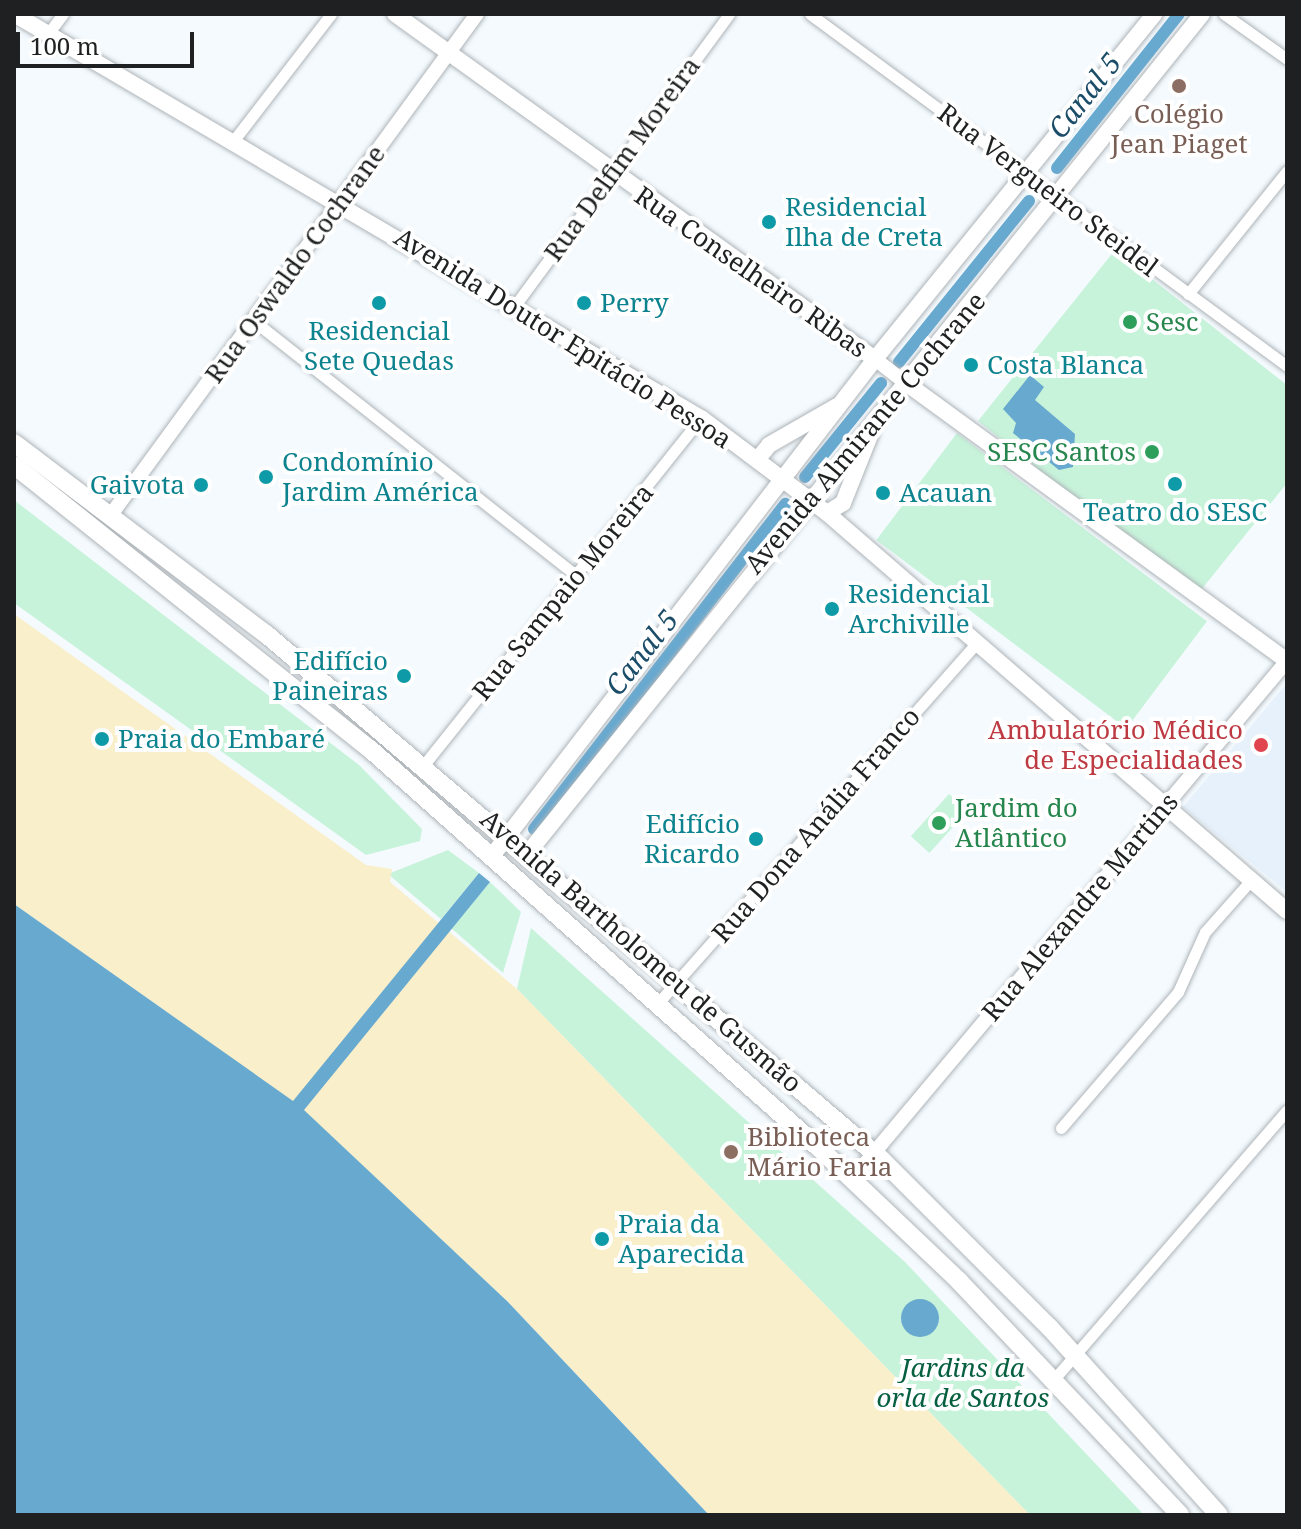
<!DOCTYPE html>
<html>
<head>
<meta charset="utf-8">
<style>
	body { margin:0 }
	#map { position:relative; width:1301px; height:1529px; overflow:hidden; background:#f4fafe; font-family:"Noto Serif",serif }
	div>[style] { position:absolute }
	.built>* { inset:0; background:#e6f1fc }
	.green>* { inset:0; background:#c8f3db; transform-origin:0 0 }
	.sand>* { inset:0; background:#f9efca }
	.water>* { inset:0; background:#68a9d0 }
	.round { border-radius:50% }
	.canal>* { height:12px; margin:-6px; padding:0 6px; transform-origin:6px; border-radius:6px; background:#68a9d0 }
	.roads { filter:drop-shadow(0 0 2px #aeb4b8) drop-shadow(0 0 2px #aeb4b8) }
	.minor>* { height:11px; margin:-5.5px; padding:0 5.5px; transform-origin:5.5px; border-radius:5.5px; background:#fff }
	.tertiary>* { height:14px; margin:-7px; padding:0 7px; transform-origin:7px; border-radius:7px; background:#fff }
	.secondary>* { height:16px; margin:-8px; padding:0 8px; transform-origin:8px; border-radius:8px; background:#fff }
	.primary>* { height:18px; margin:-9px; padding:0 9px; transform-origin:9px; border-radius:9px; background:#fff }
	.dots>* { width:22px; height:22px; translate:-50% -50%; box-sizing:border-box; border:4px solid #fff; border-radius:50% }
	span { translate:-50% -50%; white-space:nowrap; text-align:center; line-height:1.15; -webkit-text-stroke:8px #fff; paint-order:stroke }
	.education-label { font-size:26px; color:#785e54 }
	.left { translate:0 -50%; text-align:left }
	.street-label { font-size:26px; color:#1e2021 }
	.culture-label { font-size:26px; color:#0d838f }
	.right { translate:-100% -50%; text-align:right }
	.leisure-label { font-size:26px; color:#27864d }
	.health-label { font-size:26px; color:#be3a42 }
	.park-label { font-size:26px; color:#066040; font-style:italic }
	.water-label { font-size:28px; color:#1b4d69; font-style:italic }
	.frame { position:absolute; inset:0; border:16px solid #1e2021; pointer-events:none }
	.scale { position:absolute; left:16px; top:32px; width:178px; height:36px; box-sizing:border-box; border:4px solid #1e2021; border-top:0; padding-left:10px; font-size:24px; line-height:28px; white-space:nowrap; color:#1e2021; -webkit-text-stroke:6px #fff; paint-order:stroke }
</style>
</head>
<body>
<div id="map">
	<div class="built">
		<i style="clip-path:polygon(1287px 683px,1287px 892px,1183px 807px)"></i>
	</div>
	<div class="green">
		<i style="clip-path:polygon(1115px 250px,1287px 385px,1287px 483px,1197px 595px,978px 421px)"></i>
		<i style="left:957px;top:433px;width:313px;height:134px;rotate:37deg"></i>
		<i style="clip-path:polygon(14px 500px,359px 765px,422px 829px,420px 841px,366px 855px,14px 603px)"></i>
		<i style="left:949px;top:794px;width:25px;height:57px;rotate:42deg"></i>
		<i style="clip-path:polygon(448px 850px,479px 873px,441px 919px,388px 874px)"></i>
		<i style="clip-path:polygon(490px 882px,521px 912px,503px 973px,451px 928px)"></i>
		<i style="clip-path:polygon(531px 928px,905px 1262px,1144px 1515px,1030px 1515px,517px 989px)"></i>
	</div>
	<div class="sand">
		<i style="clip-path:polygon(14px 614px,366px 865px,392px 869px,390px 882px,517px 989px,1030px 1515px,709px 1515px,508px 1302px,299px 1106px,14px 904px)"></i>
	</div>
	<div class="water">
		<i style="clip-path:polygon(1030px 375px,1044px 387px,1035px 400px,1075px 434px,1073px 467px,1059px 470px,1013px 433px,1016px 423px,1003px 409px)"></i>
		<i style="clip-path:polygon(479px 873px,490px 882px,304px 1110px,508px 1302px,709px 1515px,14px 1515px,14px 904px,293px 1101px)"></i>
		<i class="round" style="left:901px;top:1299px;width:38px;height:38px"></i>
	</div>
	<div class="canal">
		<i style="left:1057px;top:168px;width:196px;rotate:-51.6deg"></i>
		<i style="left:899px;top:362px;width:207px;rotate:-51.1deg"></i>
		<i style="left:805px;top:477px;width:121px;rotate:-51deg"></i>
		<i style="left:534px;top:829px;width:411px;rotate:-52.3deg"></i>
	</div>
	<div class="roads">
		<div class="minor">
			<i style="left:810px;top:14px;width:593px;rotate:36.43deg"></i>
			<i style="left:1224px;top:14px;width:77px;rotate:35.5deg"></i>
			<i style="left:47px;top:35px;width:26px;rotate:-53deg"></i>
			<i style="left:234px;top:140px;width:159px;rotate:-52.4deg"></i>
			<i style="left:1188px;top:294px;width:158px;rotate:-51.2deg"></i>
			<i style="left:516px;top:304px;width:360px;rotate:-53.7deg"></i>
			<i style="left:254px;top:321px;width:412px;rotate:38.3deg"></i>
			<i style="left:423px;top:766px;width:445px;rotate:-51.4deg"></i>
			<i style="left:658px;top:1003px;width:477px;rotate:-48.5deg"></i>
			<i style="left:1061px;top:1128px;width:179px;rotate:-49.3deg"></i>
			<i style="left:1178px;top:992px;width:66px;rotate:-65.8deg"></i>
			<i style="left:1205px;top:932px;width:69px;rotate:-48.5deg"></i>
			<i style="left:1055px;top:1378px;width:354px;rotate:-49.1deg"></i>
		</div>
		<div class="tertiary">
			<i style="left:875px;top:359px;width:39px;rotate:38deg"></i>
			<i style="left:113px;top:512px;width:617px;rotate:-53.84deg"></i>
			<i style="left:852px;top:1179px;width:676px;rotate:-49.98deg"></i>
		</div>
		<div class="secondary">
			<i style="left:14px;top:14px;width:797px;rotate:30.46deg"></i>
			<i style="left:701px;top:418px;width:158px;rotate:37deg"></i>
			<i style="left:827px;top:513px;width:608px;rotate:40.87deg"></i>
			<i style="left:395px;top:14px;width:591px;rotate:35.71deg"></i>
			<i style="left:906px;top:383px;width:472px;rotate:36.1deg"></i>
			<i style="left:757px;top:460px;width:19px;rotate:-51deg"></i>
			<i style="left:769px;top:445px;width:78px;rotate:-29.8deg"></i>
			<i style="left:827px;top:513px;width:19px;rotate:-32deg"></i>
			<i style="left:843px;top:503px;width:75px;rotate:-68.2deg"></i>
			<i style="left:528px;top:853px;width:1076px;rotate:-51.22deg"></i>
			<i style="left:492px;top:856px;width:627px;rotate:-52.38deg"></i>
			<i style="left:875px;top:359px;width:444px;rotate:-51deg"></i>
		</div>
		<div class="primary">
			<i style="left:14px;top:443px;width:316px;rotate:37.2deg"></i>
			<i style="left:266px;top:634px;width:807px;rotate:40.48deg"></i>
			<i style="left:880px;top:1158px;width:240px;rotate:45deg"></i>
			<i style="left:1050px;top:1328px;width:252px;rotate:47.9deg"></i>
			<i style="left:14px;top:465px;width:455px;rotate:38.6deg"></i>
			<i style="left:370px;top:749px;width:599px;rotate:41.62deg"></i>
			<i style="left:818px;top:1147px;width:195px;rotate:43.5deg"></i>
			<i style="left:959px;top:1281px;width:322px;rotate:46.6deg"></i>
		</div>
	</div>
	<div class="dots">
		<i style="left:1179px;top:86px;background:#8d6e63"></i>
		<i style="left:769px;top:222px;background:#0f9aa8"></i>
		<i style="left:379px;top:303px;background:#0f9aa8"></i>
		<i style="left:584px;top:303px;background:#0f9aa8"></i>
		<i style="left:1130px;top:322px;background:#2e9e5b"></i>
		<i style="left:971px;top:365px;background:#0f9aa8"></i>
		<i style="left:1152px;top:452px;background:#2e9e5b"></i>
		<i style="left:266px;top:477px;background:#0f9aa8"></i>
		<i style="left:1175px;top:484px;background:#0f9aa8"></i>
		<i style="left:201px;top:485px;background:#0f9aa8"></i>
		<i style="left:883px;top:493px;background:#0f9aa8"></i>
		<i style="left:832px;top:609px;background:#0f9aa8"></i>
		<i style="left:404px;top:676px;background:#0f9aa8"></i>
		<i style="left:102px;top:739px;background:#0f9aa8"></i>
		<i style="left:1261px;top:745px;background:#e0444e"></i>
		<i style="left:939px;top:823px;background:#2e9e5b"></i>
		<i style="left:756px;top:839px;background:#0f9aa8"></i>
		<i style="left:731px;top:1152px;background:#8d6e63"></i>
		<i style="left:602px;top:1239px;background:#0f9aa8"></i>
	</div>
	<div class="education-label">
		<span style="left:1179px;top:129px">Colégio<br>Jean Piaget</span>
		<span class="left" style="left:747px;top:1152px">Biblioteca<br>Mário Faria</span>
	</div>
	<div class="street-label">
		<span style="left:622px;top:159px;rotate:-54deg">Rua Delfim Moreira</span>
		<span style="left:1048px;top:190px;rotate:37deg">Rua Vergueiro Steidel</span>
		<span style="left:295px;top:264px;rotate:-54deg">Rua Oswaldo Cochrane</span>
		<span style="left:751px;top:272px;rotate:35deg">Rua Conselheiro Ribas</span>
		<span style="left:563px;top:338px;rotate:32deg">Avenida Doutor Epitácio Pessoa</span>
		<span style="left:865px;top:433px;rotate:-50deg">Avenida Almirante Cochrane</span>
		<span style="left:563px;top:592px;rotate:-51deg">Rua Sampaio Moreira</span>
		<span style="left:816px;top:825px;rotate:-49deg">Rua Dona Anália Franco</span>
		<span style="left:1080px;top:907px;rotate:-50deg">Rua Alexandre Martins</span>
		<span style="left:641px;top:951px;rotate:41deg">Avenida Bartholomeu de Gusmão</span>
	</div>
	<div class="culture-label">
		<span class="left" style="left:785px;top:222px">Residencial<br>Ilha de Creta</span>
		<span class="left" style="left:600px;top:303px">Perry</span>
		<span style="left:379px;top:346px">Residencial<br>Sete Quedas</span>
		<span class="left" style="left:987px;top:365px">Costa Blanca</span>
		<span class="left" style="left:282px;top:477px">Condomínio<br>Jardim América</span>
		<span class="right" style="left:185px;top:485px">Gaivota</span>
		<span class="left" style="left:899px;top:493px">Acauan</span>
		<span style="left:1175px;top:512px">Teatro do SESC</span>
		<span class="left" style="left:848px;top:609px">Residencial<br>Archiville</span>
		<span class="right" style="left:388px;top:676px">Edifício<br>Paineiras</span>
		<span class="left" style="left:118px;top:739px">Praia do Embaré</span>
		<span class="right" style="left:740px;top:839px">Edifício<br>Ricardo</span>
		<span class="left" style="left:618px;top:1239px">Praia da<br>Aparecida</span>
	</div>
	<div class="leisure-label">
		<span class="left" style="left:1146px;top:322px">Sesc</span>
		<span class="right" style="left:1136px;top:452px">SESC Santos</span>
		<span class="left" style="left:955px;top:823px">Jardim do<br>Atlântico</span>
	</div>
	<div class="health-label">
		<span class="right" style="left:1243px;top:745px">Ambulatório Médico<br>de Especialidades</span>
	</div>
	<div class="park-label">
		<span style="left:963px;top:1383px">Jardins da<br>orla de Santos</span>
	</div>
	<div class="water-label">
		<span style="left:1084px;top:95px;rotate:-52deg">Canal 5</span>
		<span style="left:641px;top:652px;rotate:-52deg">Canal 5</span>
	</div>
	<div class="frame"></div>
	<div class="scale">100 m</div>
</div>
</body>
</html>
